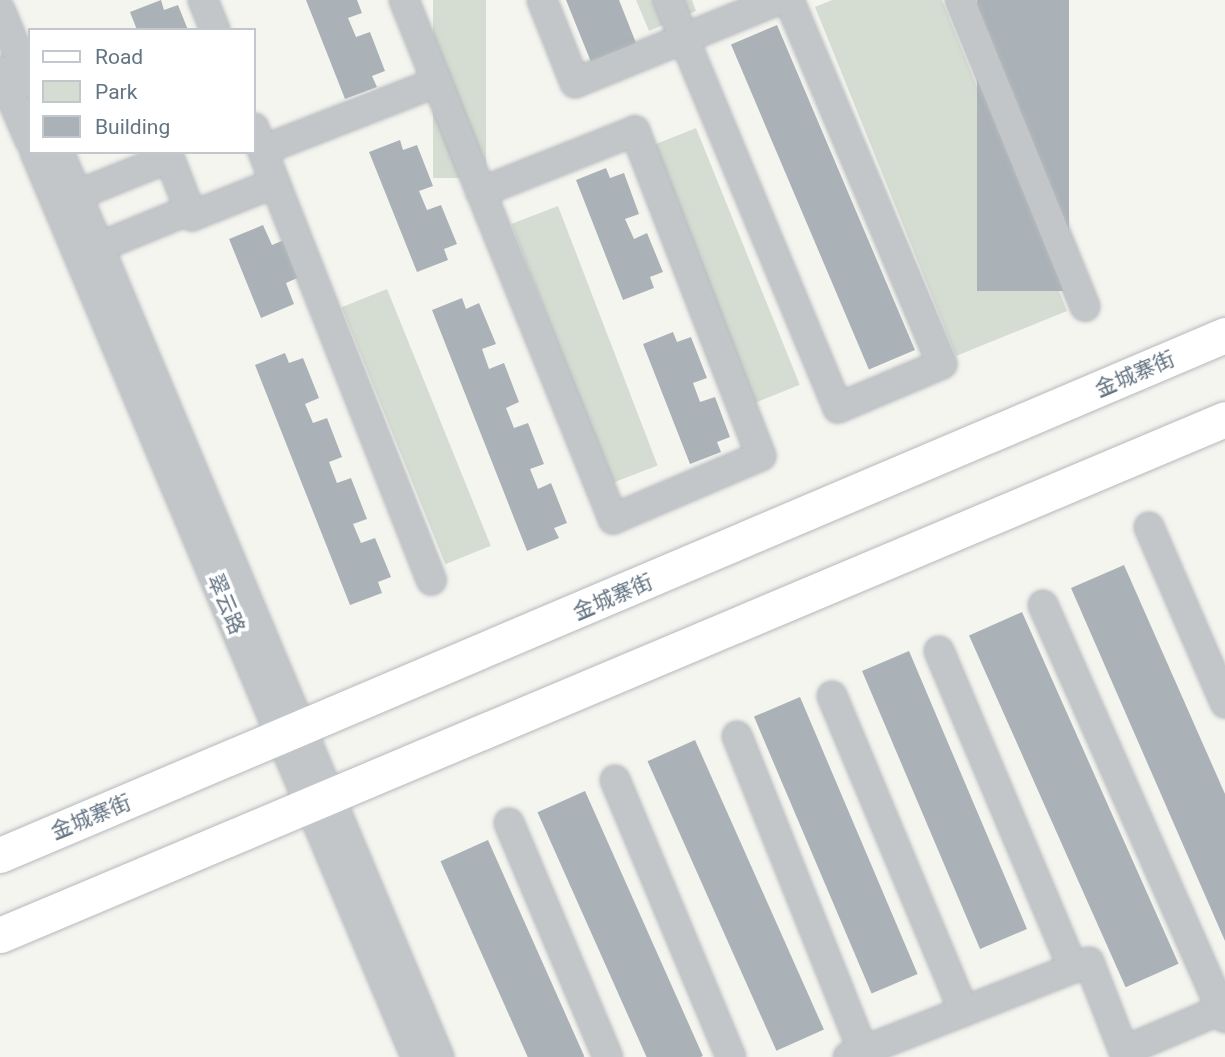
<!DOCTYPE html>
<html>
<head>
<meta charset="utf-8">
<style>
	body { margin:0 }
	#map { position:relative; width:1225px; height:1057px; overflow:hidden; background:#f5f5f0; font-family:Roboto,"Noto Sans SC",sans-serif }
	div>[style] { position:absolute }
	.green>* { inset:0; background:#d5dcd2; transform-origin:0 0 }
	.building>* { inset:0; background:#aab2b7; transform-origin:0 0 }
	.roads { filter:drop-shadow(0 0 2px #b5b9bd) drop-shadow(0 0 2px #b5b9bd) }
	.minor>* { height:28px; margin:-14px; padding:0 14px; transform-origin:14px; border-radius:14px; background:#c2c6c9 }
	.major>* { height:35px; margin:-17.5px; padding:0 17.5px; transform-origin:17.5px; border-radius:17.5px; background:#fff }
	span { translate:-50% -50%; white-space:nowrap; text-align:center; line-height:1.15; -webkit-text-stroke:7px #fff; paint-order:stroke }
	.street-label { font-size:21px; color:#637483 }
	.legend { position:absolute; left:28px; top:28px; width:228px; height:126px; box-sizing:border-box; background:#fff; border:2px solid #c1c7cd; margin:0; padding:9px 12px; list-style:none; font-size:21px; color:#637483 }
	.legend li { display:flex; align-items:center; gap:14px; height:35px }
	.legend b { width:35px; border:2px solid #c1c7cd }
</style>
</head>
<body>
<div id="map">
	<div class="green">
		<i style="left:433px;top:0;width:53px;height:178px"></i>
		<i style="clip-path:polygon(636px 0,692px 0,696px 11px,649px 31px)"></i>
		<i style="clip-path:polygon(832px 0,942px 0,1067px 311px,956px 356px,815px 7px)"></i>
		<i style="left:696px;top:128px;width:277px;height:49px;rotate:68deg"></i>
		<i style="left:558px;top:206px;width:278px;height:50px;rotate:69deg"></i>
		<i style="left:387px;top:289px;width:277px;height:49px;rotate:68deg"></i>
	</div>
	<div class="building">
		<i style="clip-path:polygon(161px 0,164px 10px,178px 5px,188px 30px,137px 30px,130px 12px)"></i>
		<i style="clip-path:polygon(306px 0,357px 0,362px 13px,348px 18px,356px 37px,370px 32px,385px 71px,372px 76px,377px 87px,345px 99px)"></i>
		<i style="clip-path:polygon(566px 0,619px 0,638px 48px,593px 67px)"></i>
		<i style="left:977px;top:0;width:92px;height:291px"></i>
		<i style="left:777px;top:25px;width:353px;height:50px;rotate:67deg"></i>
		<i style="clip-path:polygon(400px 140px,403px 150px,417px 145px,433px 186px,419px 191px,427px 210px,441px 205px,457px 244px,444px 249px,448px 260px,417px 272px,369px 152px)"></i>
		<i style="clip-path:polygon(606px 168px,610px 178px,624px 173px,639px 214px,625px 219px,634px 239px,647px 233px,663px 272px,650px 277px,654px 288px,623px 300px,576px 180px)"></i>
		<i style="clip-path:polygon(263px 225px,272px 245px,289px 238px,304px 275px,286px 283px,294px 304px,261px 318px,229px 239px)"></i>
		<i style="clip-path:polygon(462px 298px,466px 309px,479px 303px,496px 344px,482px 349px,489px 369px,504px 363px,519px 402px,506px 408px,514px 428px,528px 423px,544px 464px,530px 469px,538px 489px,551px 483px,567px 523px,554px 528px,559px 538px,527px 551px,432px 310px)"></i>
		<i style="clip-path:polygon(673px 332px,677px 342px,691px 337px,707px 378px,693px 383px,700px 402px,715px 397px,730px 437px,717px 442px,721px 452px,690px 464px,643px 344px)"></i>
		<i style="clip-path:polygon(285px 353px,289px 363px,303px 358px,319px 398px,305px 404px,313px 423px,327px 418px,342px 457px,329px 462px,337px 483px,351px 478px,367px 519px,353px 524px,361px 543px,375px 538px,391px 577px,378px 582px,382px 593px,350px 605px,255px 365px)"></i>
		<i style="clip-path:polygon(1124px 565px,1225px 794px,1225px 941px,1071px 588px)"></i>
		<i style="left:1022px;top:612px;width:385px;height:58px;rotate:66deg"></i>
		<i style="left:909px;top:651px;width:302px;height:51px;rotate:67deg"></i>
		<i style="left:800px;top:697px;width:301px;height:50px;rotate:67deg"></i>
		<i style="left:695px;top:740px;width:317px;height:52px;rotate:66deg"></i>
		<i style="left:585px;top:791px;width:290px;height:52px;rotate:66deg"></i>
		<i style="left:488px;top:840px;width:237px;height:52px;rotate:66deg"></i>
	</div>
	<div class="roads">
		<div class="minor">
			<i style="left:203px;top:0;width:32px;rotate:68deg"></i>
			<i style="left:542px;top:0;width:89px;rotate:68.3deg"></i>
			<i style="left:575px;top:83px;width:219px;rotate:-22.2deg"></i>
			<i style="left:668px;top:0;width:442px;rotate:67.4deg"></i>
			<i style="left:838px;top:408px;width:113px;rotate:-22.9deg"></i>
			<i style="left:942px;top:364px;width:395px;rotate:-112.8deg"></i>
			<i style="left:960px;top:0;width:331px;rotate:67.8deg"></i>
			<i style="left:0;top:10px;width:78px;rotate:67.4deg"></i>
			<i style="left:0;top:71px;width:76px;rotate:66.8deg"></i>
			<i style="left:437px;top:82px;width:118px;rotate:68.2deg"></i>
			<i style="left:481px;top:192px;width:353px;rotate:68deg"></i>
			<i style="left:613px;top:519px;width:161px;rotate:-23.1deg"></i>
			<i style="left:761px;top:456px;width:349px;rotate:-111.2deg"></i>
			<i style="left:635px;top:131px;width:166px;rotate:158.4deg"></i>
			<i style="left:263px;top:150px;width:187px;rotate:-21.3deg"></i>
			<i style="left:437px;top:82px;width:88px;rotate:-111.9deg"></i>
			<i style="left:35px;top:152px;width:982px;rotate:67.17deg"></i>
			<i style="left:59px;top:152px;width:982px;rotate:67.22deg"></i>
			<i style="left:167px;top:152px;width:69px;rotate:68.7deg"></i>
			<i style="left:192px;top:216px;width:89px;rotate:-21.7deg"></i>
			<i style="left:275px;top:183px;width:59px;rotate:-110.9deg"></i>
			<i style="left:275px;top:183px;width:427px;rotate:68.5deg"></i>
			<i style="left:77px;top:195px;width:99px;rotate:-21.9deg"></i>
			<i style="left:99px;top:247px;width:97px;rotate:-22.3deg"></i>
			<i style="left:1149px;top:527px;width:192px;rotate:66.6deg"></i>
			<i style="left:1043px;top:605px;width:451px;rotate:66.2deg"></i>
			<i style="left:939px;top:651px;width:344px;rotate:67.1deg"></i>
			<i style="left:832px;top:696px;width:342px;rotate:67.3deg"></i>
			<i style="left:737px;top:736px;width:339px;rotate:68.2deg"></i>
			<i style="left:863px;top:1051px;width:16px;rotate:158deg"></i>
			<i style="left:615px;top:780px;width:300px;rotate:67.3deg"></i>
			<i style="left:509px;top:823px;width:254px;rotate:67.1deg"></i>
			<i style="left:1124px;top:1051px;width:110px;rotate:-23.1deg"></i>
			<i style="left:866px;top:1057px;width:7px;rotate:-117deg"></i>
			<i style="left:863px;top:1051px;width:243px;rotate:-21.5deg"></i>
			<i style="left:1089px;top:962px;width:102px;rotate:68.7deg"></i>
		</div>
		<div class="major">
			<i style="left:0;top:855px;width:1331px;rotate:-23deg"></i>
			<i style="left:0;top:935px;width:1329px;rotate:-22.84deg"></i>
		</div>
	</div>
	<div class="street-label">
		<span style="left:1135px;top:374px;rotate:-23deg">金城寨街</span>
		<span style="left:613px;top:597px;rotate:-23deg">金城寨街</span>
		<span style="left:226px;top:604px;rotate:67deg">翠云路</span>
		<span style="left:91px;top:817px;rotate:-22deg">金城寨街</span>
	</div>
	<ul class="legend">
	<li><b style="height:9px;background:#fff"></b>Road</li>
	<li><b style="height:19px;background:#d5dcd2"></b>Park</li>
	<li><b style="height:19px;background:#aab2b7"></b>Building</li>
	</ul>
</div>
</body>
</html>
